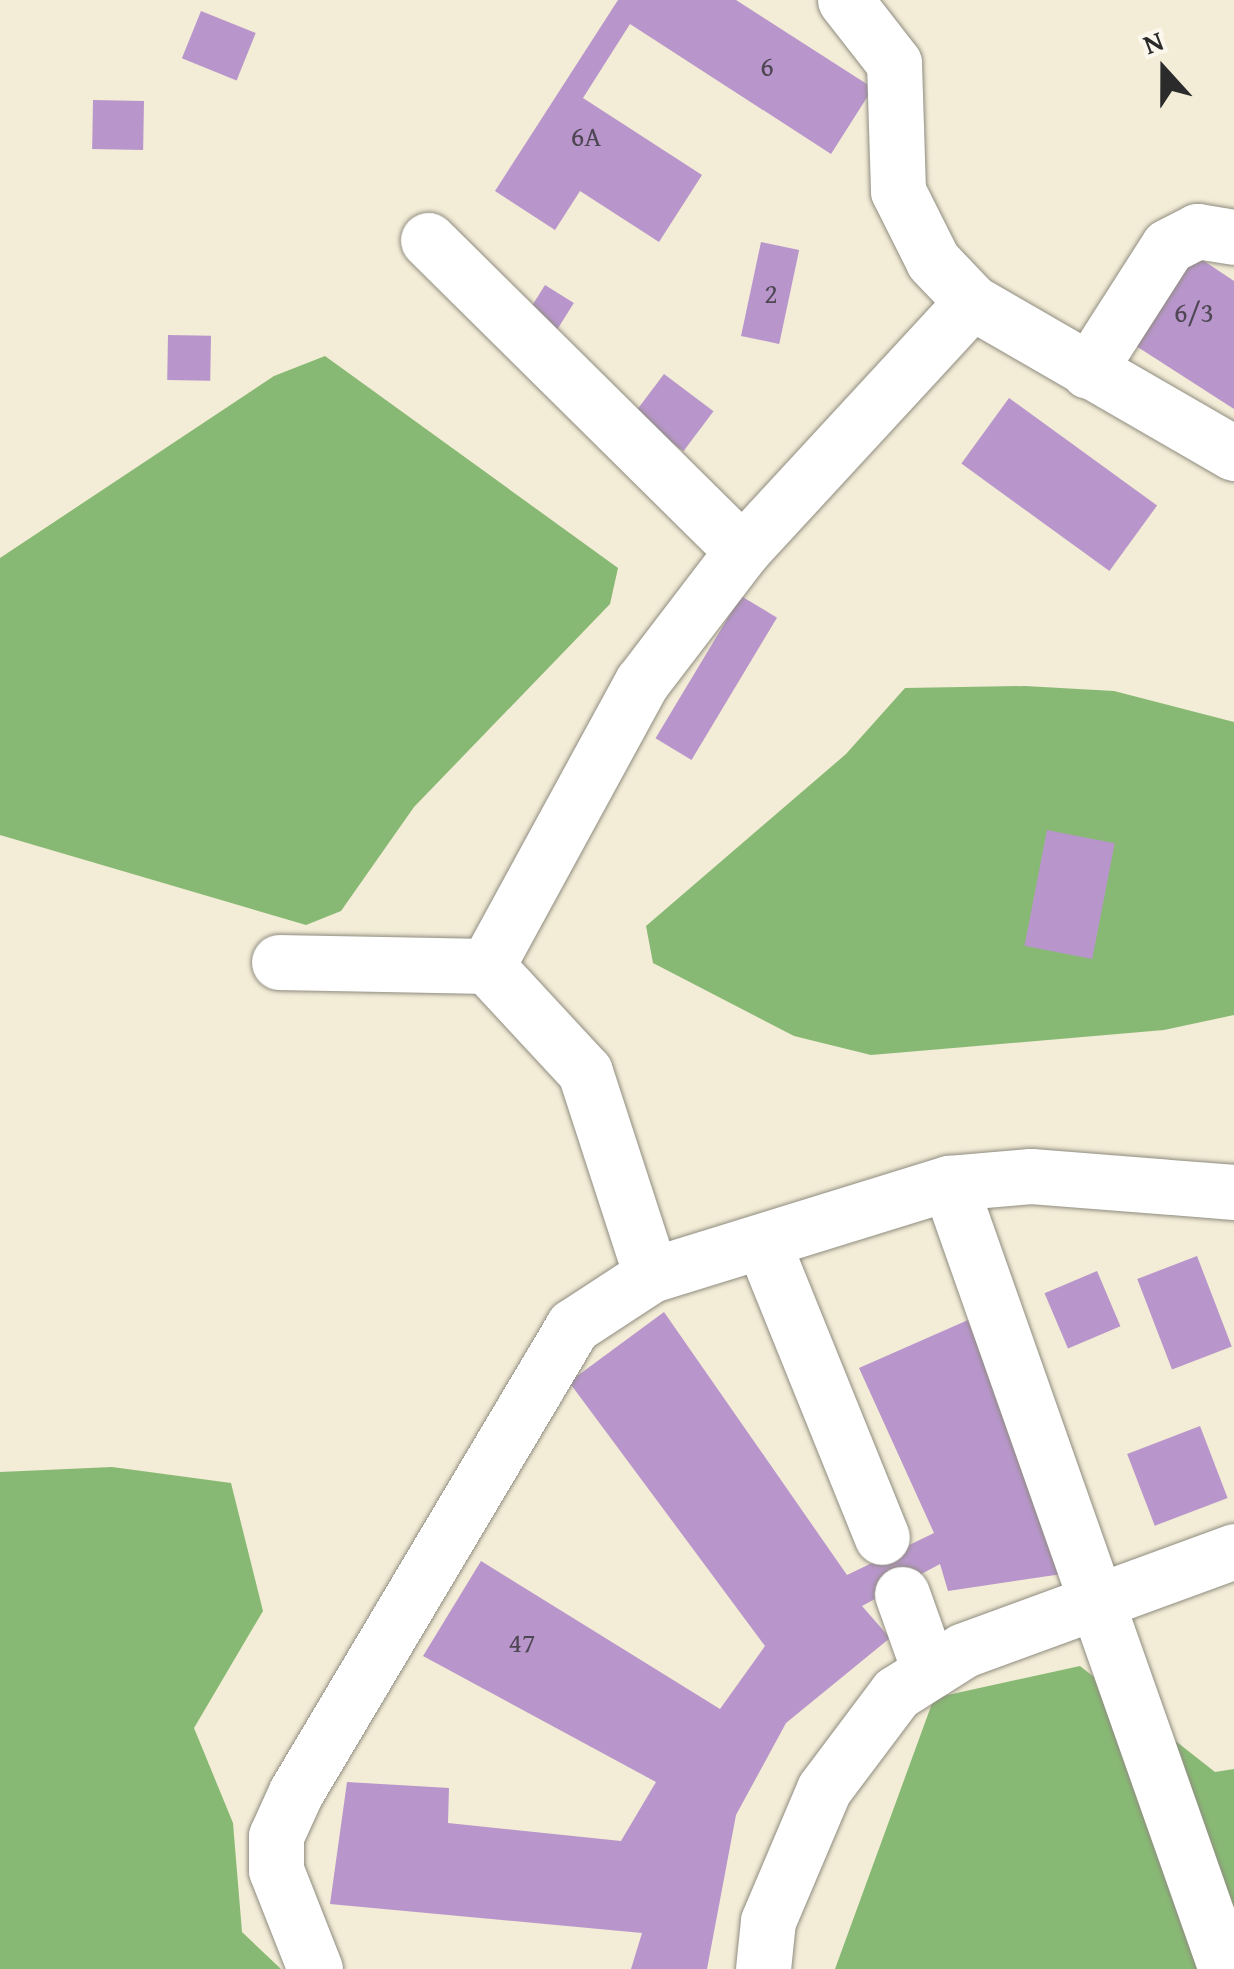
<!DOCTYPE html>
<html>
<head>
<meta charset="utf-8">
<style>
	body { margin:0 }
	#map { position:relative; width:1234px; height:1969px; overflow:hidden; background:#f3ecd6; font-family:"Gentium Book Plus",serif }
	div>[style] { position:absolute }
	.forest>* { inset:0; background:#88b974 }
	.building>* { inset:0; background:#b896cb; transform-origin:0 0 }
	.roads { filter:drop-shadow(0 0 2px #8f8c80) drop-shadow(0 0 2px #8f8c80) }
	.minor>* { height:55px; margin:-27.5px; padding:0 27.5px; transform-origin:27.5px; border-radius:27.5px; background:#fff }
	span { translate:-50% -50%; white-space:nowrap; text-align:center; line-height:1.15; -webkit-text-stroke:8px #fbf7ec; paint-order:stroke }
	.number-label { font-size:28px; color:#4e4653 }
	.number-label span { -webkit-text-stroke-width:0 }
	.north { position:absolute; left:1114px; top:20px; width:100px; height:100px; -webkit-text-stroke:8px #fbf7ec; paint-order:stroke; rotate:339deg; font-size:28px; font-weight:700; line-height:40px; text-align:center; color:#2b2b2b }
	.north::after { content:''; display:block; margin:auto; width:35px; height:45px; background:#2b2b2b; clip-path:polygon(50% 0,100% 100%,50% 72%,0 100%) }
</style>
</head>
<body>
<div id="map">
	<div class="forest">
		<i style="clip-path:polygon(325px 356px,618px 568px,610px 604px,414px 807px,341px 911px,306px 925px,0 835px,0 558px,274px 376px)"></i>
		<i style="clip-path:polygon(1025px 686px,1114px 691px,1234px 722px,1234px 1015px,1164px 1030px,871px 1055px,794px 1036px,653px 963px,646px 926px,846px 754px,905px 688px)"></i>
		<i style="clip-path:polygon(112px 1467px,231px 1483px,263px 1611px,194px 1728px,233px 1823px,242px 1932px,281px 1969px,0 1969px,0 1472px)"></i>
		<i style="clip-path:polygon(1080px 1666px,1215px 1772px,1234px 1769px,1234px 1969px,835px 1969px,934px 1698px)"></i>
	</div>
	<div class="building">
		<i style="clip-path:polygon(618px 0,736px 0,873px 88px,831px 154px,630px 24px,583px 98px,702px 175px,659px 242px,580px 191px,555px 230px,495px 191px)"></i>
		<i style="left:201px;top:11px;width:59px;height:51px;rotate:22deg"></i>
		<i style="left:93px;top:100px;width:51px;height:49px;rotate:1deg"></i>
		<i style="left:761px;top:242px;width:39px;height:96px;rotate:12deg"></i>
		<i style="clip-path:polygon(1192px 253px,1234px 281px,1234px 409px,1133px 344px)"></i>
		<i style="left:545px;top:285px;width:34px;height:34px;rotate:32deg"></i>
		<i style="left:168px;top:335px;width:43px;height:45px;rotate:1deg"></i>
		<i style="left:664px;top:374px;width:62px;height:50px;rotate:37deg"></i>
		<i style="left:1009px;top:398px;width:183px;height:81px;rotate:36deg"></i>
		<i style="left:741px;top:596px;width:42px;height:166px;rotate:31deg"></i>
		<i style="left:1047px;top:830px;width:69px;height:118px;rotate:11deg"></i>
		<i style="left:1197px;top:1256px;width:97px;height:64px;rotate:69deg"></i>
		<i style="left:1097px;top:1271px;width:60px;height:57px;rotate:67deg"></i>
		<i style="clip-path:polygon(664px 1312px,847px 1575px,934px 1533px,859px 1368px,968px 1320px,1062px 1574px,948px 1591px,940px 1564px,862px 1606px,890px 1638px,786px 1723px,736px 1815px,707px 1969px,631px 1969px,642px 1933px,330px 1904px,347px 1782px,449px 1788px,448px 1823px,621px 1841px,656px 1782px,423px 1656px,481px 1561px,720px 1709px,765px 1646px,569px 1382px)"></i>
		<i style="left:1200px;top:1426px;width:77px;height:78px;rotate:69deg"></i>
	</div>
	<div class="roads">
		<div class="minor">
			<i style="left:845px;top:0;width:80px;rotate:52.1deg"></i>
			<i style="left:894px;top:63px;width:128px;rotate:88.2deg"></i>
			<i style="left:898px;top:191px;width:78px;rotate:63.4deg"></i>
			<i style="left:933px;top:261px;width:57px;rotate:46.4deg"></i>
			<i style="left:972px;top:302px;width:302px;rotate:30deg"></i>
			<i style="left:428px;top:240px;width:442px;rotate:44.7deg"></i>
			<i style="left:1088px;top:371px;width:148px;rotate:-57.4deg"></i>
			<i style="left:1168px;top:246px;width:33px;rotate:-27deg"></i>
			<i style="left:1197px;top:231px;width:37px;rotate:9deg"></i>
			<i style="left:279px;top:962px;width:208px;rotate:1.1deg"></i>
			<i style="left:487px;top:966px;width:324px;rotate:-61.4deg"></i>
			<i style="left:642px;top:682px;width:165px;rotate:-52.6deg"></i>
			<i style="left:742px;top:551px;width:339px;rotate:-47.3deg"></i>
			<i style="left:487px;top:966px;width:144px;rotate:47.2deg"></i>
			<i style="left:585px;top:1072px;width:213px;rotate:72deg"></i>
			<i style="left:651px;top:1275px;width:312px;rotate:-17.2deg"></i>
			<i style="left:949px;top:1183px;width:82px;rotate:-4.9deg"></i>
			<i style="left:1031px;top:1176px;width:204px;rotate:4.5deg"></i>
			<i style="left:949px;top:1183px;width:833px;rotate:70.59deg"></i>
			<i style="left:763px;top:1243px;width:317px;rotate:68deg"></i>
			<i style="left:902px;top:1594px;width:77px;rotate:70.4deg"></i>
			<i style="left:315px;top:1969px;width:106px;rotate:-111.5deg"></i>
			<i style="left:276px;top:1870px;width:34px;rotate:-90deg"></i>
			<i style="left:276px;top:1836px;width:48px;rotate:-65.6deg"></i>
			<i style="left:296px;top:1792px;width:542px;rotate:-59.27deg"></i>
			<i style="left:573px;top:1326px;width:93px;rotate:-33.2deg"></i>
			<i style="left:763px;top:1969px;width:48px;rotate:-84.1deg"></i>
			<i style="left:768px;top:1921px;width:143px;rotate:-67deg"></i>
			<i style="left:824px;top:1789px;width:120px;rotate:-53.1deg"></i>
			<i style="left:896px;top:1693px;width:80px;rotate:-32.3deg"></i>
			<i style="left:964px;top:1650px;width:288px;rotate:-20.1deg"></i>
		</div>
	</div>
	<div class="number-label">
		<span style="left:767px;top:66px">6</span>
		<span style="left:586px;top:136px">6А</span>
		<span style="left:771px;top:293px">2</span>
		<span style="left:1194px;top:312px">6/3</span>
		<span style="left:522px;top:1642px">47</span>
	</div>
	<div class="north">N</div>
</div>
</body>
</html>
